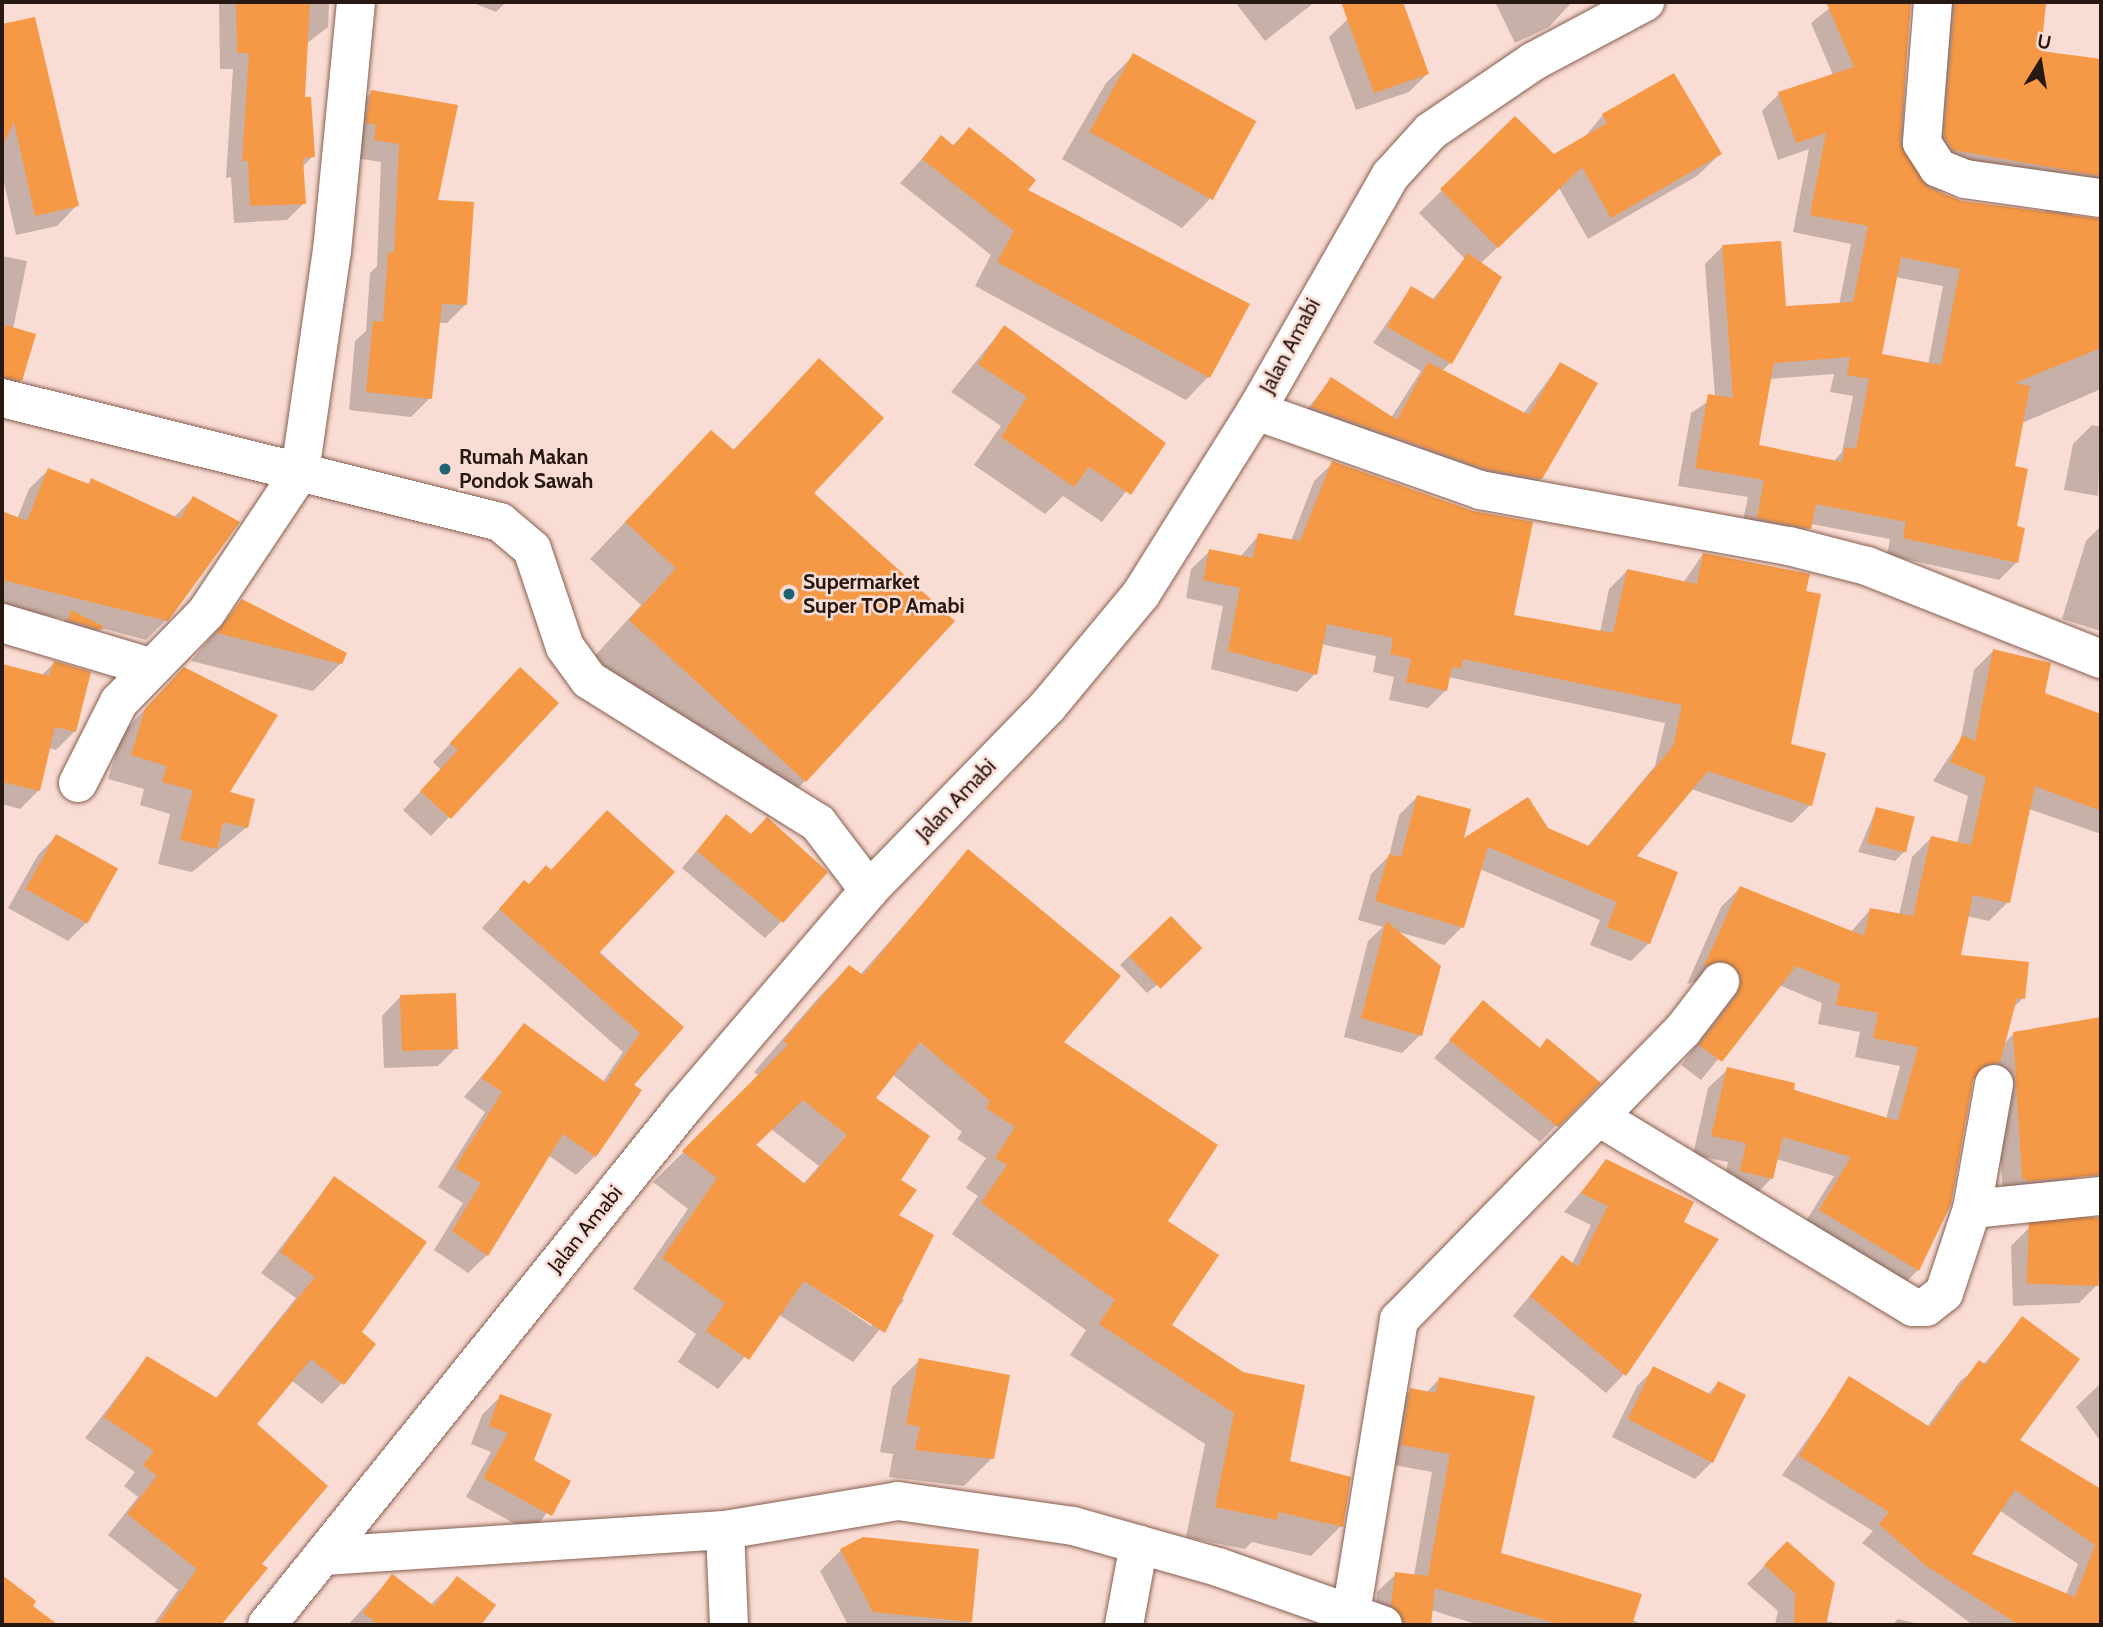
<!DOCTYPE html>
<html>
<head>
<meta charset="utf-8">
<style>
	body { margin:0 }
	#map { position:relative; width:2103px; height:1627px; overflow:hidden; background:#f9dcd3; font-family:Cabin,sans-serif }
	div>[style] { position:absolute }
	.shadow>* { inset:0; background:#0003 }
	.building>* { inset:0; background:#f69946; transform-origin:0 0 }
	.roads { filter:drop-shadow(0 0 2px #885f51) drop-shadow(0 0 2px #885f51) }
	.street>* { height:38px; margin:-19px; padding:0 19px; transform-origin:19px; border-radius:19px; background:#fff }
	.primary>* { height:38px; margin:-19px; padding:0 19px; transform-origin:19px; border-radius:19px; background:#fff }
	.dots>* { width:19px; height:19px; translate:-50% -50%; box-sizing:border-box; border:4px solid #f9dcd3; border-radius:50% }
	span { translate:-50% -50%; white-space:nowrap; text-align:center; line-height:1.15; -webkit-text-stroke:5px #f9dcd3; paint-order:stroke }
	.street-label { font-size:21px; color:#281812 }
	.poi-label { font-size:21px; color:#281812; font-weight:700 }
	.left { translate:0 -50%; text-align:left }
	.frame { position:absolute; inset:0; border:4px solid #281812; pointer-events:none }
	.north { position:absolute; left:2005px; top:28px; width:70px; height:70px; -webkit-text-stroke:5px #f9dcd3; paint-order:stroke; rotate:11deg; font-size:19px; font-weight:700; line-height:28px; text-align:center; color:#281812 }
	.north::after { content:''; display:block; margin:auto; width:24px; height:32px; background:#281812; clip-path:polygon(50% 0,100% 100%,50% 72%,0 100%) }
</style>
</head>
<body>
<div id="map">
	<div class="shadow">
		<i style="clip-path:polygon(219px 2px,329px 2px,328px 27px,306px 44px,303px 99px,313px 156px,302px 167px,304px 203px,287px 220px,234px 223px,231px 177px,226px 178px,233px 69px,220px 69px)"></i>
		<i style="clip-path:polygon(471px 2px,506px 2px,496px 12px)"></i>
		<i style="clip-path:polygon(1235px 2px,1315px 2px,1265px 41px)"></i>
		<i style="clip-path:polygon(1401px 2px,1427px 74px,1409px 92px,1356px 110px,1329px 37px,1348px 19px)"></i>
		<i style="clip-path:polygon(1495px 2px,1572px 2px,1549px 27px,1515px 43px)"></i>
		<i style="clip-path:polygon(evenodd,1837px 2px,1909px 2px,1902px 155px,1909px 167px,1948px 2px,2045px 6px,2039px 52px,2101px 61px,2101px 204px,2085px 202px,2071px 216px,2101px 220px,2101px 289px,2092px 335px,2101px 331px,2101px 389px,2022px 423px,2013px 467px,2017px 562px,1999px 580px,1887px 555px,1890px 539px,1811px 524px,1792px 546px,1740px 535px,1748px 497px,1678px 486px,1691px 413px,1715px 397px,1705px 264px,1723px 246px,1785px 308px,1839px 305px,1851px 244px,1793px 232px,1809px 149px,1778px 160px,1762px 111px,1779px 94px,1833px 75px,1811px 23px,1837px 2px,1937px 190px,2046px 210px,2045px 213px,1957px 201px,1937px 190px,1837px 2px,1895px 277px,1943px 286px,1928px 365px,1880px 355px,1895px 277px,1837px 2px,1834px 374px,1830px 392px,1853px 396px,1842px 452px,1833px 462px,1757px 447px,1769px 379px,1834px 374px)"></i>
		<i style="clip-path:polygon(33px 19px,77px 205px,57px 226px,16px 235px,2px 174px,2px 26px)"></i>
		<i style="clip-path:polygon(1134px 55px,1254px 123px,1209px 200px,1182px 228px,1062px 159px,1106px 83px)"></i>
		<i style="clip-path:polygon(372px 92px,436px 202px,465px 305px,447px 323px,438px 323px,430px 398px,411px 417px,349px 410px,355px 341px,366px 331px,370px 273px,377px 266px,381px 162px,356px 158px,353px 111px)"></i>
		<i style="clip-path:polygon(1603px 115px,1720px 154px,1697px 176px,1588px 239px,1559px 188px,1480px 264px,1450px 363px,1442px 371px,1523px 414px,1560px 364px,1541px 478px,1522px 497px,1294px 426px,1331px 379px,1391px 418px,1421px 371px,1373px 343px,1411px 288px,1432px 300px,1465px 259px,1419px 213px,1515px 118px,1553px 156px,1582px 140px)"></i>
		<i style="clip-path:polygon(969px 129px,1209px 376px,1186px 400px,975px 286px,991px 255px,900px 183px,941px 138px,952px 146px)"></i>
		<i style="clip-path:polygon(2px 256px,27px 261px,13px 329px,22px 378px,3px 396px)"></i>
		<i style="clip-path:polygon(1004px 327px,1164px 443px,1102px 522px,1063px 496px,1045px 514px,974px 465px,1001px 426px,951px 392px)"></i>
		<i style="clip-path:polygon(819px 361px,805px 781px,769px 817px,594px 657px,641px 605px,590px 559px,711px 432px,732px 451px)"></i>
		<i style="clip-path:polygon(2092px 425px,2101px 427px,2098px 496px,2064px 490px,2073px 444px)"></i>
		<i style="clip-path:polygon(1333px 463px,1511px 616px,1600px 632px,1609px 589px,1627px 571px,1683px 583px,1703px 554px,1810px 805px,1792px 823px,1691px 789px,1634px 856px,1649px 943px,1631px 961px,1590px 945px,1600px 920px,1480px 869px,1462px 927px,1444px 945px,1395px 931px,1420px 1035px,1402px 1053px,1344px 1037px,1368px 941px,1383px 927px,1358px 920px,1371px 874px,1389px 856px,1399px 815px,1417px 797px,1461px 842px,1546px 830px,1587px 847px,1655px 766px,1665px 723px,1448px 677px,1446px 690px,1428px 708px,1389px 700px,1394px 677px,1373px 672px,1376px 656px,1321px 644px,1315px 674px,1297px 692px,1211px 669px,1223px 606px,1186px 598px,1191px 569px,1210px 551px,1240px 557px,1259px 535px,1291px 541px,1314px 481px)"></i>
		<i style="clip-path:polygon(48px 470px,87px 485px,92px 480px,173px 518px,193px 498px,166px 620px,146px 640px,101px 628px,82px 648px,53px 631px,65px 619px,2px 606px,2px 512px,17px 519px,29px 489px)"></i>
		<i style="clip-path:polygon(2101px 526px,2101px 631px,2062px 619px,2086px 541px)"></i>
		<i style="clip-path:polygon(242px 601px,341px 663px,313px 691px,191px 661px)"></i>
		<i style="clip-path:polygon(1993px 651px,2043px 694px,2101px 716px,2101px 834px,2029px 809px,2008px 902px,1989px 921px,1967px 916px,1959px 956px,2023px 998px,2012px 1009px,2003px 1045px,2014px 1033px,2101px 1019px,2101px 1144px,2077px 1147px,2079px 1175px,2059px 1195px,2003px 1197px,1995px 1065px,1970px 1082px,1918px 1270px,1899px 1289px,1801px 1229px,1834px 1176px,1776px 1159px,1772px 1178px,1753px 1197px,1722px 1190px,1728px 1162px,1693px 1155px,1708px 1088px,1728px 1069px,1886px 1119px,1900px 1066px,1855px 1057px,1860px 1032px,1818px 1024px,1822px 1003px,1779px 985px,1701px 1080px,1681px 1065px,1719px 1016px,1722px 994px,1704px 979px,1687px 984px,1721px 907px,1740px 888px,1850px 933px,1870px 910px,1899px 915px,1912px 857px,1931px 838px,1957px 844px,1968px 796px,1933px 781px,1961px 739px,1974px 670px)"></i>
		<i style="clip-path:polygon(54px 663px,75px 731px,56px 750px,48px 748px,39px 790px,20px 809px,2px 804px,2px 666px,41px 676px)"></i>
		<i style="clip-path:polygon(502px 688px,557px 704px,431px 836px,403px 810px,441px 770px,433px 762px)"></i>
		<i style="clip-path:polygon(160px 693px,247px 827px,192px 872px,158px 864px,170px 814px,140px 805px,144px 789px,108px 779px,122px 734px)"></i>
		<i style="clip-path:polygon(1876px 809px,1904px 852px,1895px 861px,1858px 852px)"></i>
		<i style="clip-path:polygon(726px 816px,781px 922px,765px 938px,682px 868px)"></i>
		<i style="clip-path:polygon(56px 836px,86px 923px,68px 941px,8px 908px,38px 855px)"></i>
		<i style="clip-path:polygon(evenodd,968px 852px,1061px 1043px,1165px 1222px,1170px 1325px,1341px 1526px,1311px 1556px,1252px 1542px,1245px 1549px,1186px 1537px,1205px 1444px,1070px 1355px,1086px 1330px,952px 1234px,978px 1196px,966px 1188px,986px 1158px,957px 1139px,962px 1132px,892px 1074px,873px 1099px,898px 1180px,898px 1296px,904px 1300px,853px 1362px,779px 1315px,718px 1389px,678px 1362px,696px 1334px,633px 1289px,688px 1209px,653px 1182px,760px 1077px,754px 1072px,819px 997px,849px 967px,860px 975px,968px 852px,771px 1129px,819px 1166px,803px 1184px,754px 1146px,771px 1129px,968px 852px,797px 1275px,873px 1324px,871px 1326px,797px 1275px)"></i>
		<i style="clip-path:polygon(524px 882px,681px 1027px,631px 1085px,640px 1091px,595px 1156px,576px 1175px,548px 1155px,487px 1255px,468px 1273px,434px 1250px,463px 1203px,438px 1187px,485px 1112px,464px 1097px,524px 1026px,602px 1083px,623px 1052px,482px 928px)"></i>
		<i style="clip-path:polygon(1129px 956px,1191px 957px,1147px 993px,1120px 965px)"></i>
		<i style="clip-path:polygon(400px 997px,456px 1048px,438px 1066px,384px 1068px,382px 1016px)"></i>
		<i style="clip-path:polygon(1483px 1003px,1539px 1049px,1598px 1083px,1540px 1142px,1434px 1058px)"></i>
		<i style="clip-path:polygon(1606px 1162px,1682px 1223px,1624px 1374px,1606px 1393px,1513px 1316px,1562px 1257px,1572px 1264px,1591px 1225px,1564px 1212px)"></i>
		<i style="clip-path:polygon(334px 1178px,360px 1333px,342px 1383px,322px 1404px,291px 1380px,254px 1424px,260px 1564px,265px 1568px,221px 1625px,153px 1625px,178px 1590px,108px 1535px,138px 1497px,124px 1486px,135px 1472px,85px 1438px,147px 1358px,215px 1399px,296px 1298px,261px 1273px)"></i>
		<i style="clip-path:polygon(2030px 1227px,2097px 1285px,2079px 1303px,2013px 1306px,2011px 1246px)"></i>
		<i style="clip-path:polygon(evenodd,2022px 1319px,2017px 1441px,2101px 1494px,2101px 1625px,1973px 1625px,1862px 1543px,1873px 1531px,1782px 1475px,1850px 1379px,1927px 1427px,1961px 1380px,1983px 1365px,2022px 1319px,1999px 1510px,2078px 1564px,2066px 1595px,1969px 1554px,1999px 1510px)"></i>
		<i style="clip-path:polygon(920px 1360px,992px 1458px,964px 1486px,889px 1477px,893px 1454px,880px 1452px,892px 1387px)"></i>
		<i style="clip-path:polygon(1654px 1369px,1707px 1395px,1718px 1383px,1712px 1462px,1695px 1479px,1612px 1437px,1637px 1386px)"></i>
		<i style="clip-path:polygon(1439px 1379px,1499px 1554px,1643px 1625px,1479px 1625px,1431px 1610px,1429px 1625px,1375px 1625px,1377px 1592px,1396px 1574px,1414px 1576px,1432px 1472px,1383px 1463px,1392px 1408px,1411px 1390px,1426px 1393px)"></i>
		<i style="clip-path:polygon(2101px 1383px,2101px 1442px,2076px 1407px)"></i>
		<i style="clip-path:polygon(501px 1396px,531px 1461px,569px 1482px,532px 1533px,466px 1497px,491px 1452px,471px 1444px,482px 1415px)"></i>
		<i style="clip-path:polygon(841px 1550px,977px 1551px,970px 1625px,848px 1625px,820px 1571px)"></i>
		<i style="clip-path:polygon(1769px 1561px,1825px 1621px,1848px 1625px,1775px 1625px,1778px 1611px,1747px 1584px)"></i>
		<i style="clip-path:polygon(392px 1576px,430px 1605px,458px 1578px,494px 1606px,479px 1625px,348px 1625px)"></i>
		<i style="clip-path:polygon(1898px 1619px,1923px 1625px,1892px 1625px)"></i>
	</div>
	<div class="building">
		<i style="clip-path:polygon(236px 2px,310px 2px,305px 97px,311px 97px,315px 157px,303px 158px,306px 204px,250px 206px,248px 161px,242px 161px,249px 53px,237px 53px)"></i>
		<i style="clip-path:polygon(1341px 2px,1403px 2px,1429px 74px,1374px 93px)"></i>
		<i style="clip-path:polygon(evenodd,1826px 2px,1911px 2px,1900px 142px,1929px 188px,1962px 201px,2101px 219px,2101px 348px,2015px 383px,2030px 386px,2015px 466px,2028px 469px,2017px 526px,2025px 528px,2018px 563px,1903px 538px,1906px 522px,1816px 504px,1811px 529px,1757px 518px,1764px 480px,1695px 468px,1708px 394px,1733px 398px,1722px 245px,1781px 241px,1786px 306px,1853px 302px,1868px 226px,1810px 215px,1826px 133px,1796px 143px,1778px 92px,1854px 67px,1826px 2px,1901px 257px,1960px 269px,1941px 365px,1882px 354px,1901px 257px,1826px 2px,1850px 357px,1847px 375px,1869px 379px,1856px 449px,1845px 447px,1842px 462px,1759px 445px,1774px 363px,1850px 357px)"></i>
		<i style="clip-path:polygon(1955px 2px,2046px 4px,2041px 51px,2101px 59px,2101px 176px,1953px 150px,1944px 137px)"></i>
		<i style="clip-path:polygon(35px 17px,79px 206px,35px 216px,14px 122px,2px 148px,2px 24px)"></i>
		<i style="left:1133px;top:53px;width:141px;height:90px;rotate:29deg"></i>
		<i style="clip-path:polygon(1674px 73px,1722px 154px,1611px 218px,1582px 167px,1498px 248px,1440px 189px,1515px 116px,1554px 154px,1607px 123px,1602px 114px)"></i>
		<i style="clip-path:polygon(371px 90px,458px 105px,438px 200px,474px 202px,467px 305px,442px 304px,432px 399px,366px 392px,373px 321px,383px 322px,388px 252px,394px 253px,399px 144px,374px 140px,376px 125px,366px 123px)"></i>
		<i style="clip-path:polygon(969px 127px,1036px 180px,1028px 190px,1250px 304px,1210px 378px,997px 262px,1014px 231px,922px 159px,941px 135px,954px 146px)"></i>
		<i style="clip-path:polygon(1468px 253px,1502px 277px,1452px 364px,1387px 327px,1411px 286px,1435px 300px)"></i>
		<i style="clip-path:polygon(2px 324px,36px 334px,22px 381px,2px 377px)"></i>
		<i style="clip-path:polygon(1004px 325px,1166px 443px,1131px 495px,1089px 467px,1074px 487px,1001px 437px,1027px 397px,978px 364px)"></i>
		<i style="clip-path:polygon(819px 358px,884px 418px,814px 493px,955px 621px,806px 782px,629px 620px,676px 568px,625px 522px,711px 430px,734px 450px)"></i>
		<i style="clip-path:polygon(1428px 362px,1529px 415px,1560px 362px,1598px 383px,1542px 479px,1486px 469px,1311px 407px,1331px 377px,1397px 420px)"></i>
		<i style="clip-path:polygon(1332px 461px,1473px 511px,1533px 522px,1514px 615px,1613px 633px,1627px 569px,1697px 584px,1703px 553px,1810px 574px,1806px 591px,1821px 594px,1791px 744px,1826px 753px,1812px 806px,1708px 771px,1637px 856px,1678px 872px,1650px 944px,1607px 927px,1617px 902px,1488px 847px,1464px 928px,1375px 901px,1389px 854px,1401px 857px,1417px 795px,1471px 809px,1464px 838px,1528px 797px,1548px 828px,1589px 846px,1673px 746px,1682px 705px,1463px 659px,1461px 668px,1452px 667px,1447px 691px,1406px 682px,1411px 659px,1390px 654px,1393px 638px,1327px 624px,1317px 675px,1228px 651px,1240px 588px,1203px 580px,1209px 549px,1253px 558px,1258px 533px,1300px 541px)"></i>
		<i style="clip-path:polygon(48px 468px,89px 484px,91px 478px,180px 519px,193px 496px,240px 522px,168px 621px,2px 580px,2px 511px,27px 521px)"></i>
		<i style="clip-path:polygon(242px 599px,347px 653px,342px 664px,217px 633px)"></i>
		<i style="clip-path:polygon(71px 610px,103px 626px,102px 630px,68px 620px)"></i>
		<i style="clip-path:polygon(1993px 649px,2051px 663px,2045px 693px,2101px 714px,2101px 811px,2035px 786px,2010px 903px,1973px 895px,1961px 955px,2029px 962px,2025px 999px,2017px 998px,2000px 1063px,1986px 1064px,1973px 1080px,1951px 1204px,1919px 1271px,1819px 1210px,1851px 1157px,1783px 1137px,1773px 1179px,1740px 1171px,1746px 1143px,1711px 1136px,1727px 1067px,1795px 1083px,1794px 1090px,1898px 1121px,1918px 1047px,1873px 1038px,1878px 1013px,1836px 1005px,1840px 984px,1796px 966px,1722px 1062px,1699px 1045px,1737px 995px,1740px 974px,1724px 961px,1704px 966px,1740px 886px,1864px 936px,1870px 908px,1913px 916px,1931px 836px,1971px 845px,1986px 777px,1950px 762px,1962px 735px,1975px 741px)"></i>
		<i style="clip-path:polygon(54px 661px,91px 672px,76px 732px,55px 727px,40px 791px,2px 782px,2px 664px,49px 676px)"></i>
		<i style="clip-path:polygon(184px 667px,278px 715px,230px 792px,255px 799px,248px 828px,223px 822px,217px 849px,180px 840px,193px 790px,162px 782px,167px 766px,131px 755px,145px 709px)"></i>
		<i style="clip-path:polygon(520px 667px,559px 703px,451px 819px,420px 791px,458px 750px,450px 743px)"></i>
		<i style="left:1876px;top:807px;width:40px;height:37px;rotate:14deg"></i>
		<i style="clip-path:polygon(607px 810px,675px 872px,599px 953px,684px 1027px,634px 1085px,642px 1090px,596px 1157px,563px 1134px,488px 1256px,452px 1231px,481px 1183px,455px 1168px,502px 1092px,481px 1078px,524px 1023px,606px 1083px,640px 1033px,499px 909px,524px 880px,529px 884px,546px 865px,551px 870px)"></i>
		<i style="clip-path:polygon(726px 814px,751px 834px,767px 817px,828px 872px,783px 923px,697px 851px)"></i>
		<i style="left:56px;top:834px;width:71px;height:63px;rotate:29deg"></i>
		<i style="clip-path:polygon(evenodd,968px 849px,1121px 976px,1064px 1042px,1218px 1145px,1168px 1221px,1219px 1255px,1172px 1325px,1243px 1372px,1305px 1385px,1290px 1461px,1351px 1477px,1343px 1527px,1279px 1512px,1277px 1520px,1215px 1507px,1234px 1413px,1099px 1324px,1115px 1300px,981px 1203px,1007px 1165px,995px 1158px,1015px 1127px,986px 1108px,990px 1101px,920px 1042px,876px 1098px,930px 1136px,901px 1180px,917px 1190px,899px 1215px,934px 1235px,885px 1333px,804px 1281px,749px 1360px,706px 1331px,725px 1303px,662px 1258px,717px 1178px,682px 1151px,788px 1045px,783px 1041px,849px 965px,863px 975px,968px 849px,803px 1100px,847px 1135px,805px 1184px,756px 1145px,803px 1100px)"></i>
		<i style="left:1171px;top:916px;width:45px;height:58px;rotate:46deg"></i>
		<i style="clip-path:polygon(1386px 921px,1441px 966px,1422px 1036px,1361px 1018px)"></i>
		<i style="left:456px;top:993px;width:56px;height:56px;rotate:88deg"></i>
		<i style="clip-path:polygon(1483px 1000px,1540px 1048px,1547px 1038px,1601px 1083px,1558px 1127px,1449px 1040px)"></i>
		<i style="clip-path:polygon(2101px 1017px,2101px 1175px,2028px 1181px,2022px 1178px,2013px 1032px)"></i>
		<i style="clip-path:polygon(1606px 1159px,1694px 1202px,1684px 1222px,1719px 1239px,1626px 1376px,1530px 1296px,1562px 1255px,1578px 1267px,1608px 1206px,1581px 1193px)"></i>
		<i style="clip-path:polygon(334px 1176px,427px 1242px,362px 1332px,376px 1344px,344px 1385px,311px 1359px,257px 1424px,328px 1486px,262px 1564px,268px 1568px,221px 1625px,157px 1625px,197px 1569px,127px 1514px,157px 1476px,143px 1465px,154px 1451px,104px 1417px,147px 1356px,217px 1398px,315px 1277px,280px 1252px)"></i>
		<i style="left:2101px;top:1218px;width:68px;height:72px;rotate:92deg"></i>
		<i style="clip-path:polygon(evenodd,2022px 1316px,2080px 1359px,2020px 1440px,2101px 1489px,2101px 1625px,2019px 1625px,1925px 1565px,1879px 1524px,1889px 1512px,1799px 1456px,1849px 1376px,1930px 1427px,1979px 1360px,1986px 1365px,2022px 1316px,2015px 1490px,2095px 1545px,2075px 1597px,1972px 1554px,2015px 1490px)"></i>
		<i style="clip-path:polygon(919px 1358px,1010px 1375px,994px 1459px,915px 1450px,920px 1427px,906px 1424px)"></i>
		<i style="clip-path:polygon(1653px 1366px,1712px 1395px,1718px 1381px,1746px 1395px,1713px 1463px,1628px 1419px)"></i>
		<i style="clip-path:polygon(1439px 1377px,1535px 1396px,1501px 1553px,1642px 1594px,1632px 1625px,1562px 1625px,1435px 1588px,1431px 1625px,1404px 1623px,1391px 1605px,1395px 1572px,1428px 1576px,1450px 1454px,1401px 1445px,1410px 1388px,1436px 1393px)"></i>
		<i style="clip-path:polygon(500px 1394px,552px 1414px,534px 1460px,571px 1481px,552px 1516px,483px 1478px,508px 1433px,489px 1426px)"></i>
		<i style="clip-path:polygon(863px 1537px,979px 1549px,972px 1622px,873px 1612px,840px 1549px)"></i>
		<i style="clip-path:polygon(1787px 1541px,1835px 1583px,1826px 1625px,1794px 1625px,1795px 1593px,1764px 1565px)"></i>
		<i style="clip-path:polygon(392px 1574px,434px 1606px,457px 1576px,496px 1605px,481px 1625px,379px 1625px,363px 1613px)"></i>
		<i style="clip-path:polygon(2px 1575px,36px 1601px,33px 1606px,58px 1625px,2px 1625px)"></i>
	</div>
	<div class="roads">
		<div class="street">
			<i style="left:1933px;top:2px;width:141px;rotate:94.5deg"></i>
			<i style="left:1922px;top:143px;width:30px;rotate:57deg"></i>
			<i style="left:1938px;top:168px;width:29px;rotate:22deg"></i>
			<i style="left:1965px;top:179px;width:137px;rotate:8deg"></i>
			<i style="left:2px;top:398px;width:513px;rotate:13.98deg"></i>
			<i style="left:500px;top:522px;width:42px;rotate:40.2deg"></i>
			<i style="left:532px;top:549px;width:103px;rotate:71.4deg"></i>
			<i style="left:565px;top:647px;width:41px;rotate:54deg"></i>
			<i style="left:589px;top:680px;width:270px;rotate:32deg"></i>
			<i style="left:818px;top:823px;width:84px;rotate:52.7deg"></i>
			<i style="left:1256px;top:411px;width:238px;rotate:19.4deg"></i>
			<i style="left:1480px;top:490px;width:314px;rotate:10.3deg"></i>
			<i style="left:1789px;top:546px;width:81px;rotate:14.4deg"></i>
			<i style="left:1867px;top:566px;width:252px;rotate:21.7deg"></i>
			<i style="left:2px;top:623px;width:154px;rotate:16.6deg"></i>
			<i style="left:78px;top:783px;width:91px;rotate:-63.2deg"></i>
			<i style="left:119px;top:702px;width:124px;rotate:-45.7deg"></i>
			<i style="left:206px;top:613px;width:169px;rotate:-56.3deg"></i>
			<i style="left:300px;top:472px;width:223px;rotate:-81.8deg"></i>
			<i style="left:332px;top:251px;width:250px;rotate:-84.5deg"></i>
			<i style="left:1599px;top:1117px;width:367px;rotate:31.2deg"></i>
			<i style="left:1913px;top:1307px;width:13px"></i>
			<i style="left:1926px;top:1307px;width:23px;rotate:-38deg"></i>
			<i style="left:1944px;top:1293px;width:89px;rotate:-71.6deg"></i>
			<i style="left:1972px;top:1209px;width:130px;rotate:-5.8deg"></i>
			<i style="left:1972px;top:1209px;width:127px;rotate:-80deg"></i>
			<i style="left:725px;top:1530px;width:95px;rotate:87.6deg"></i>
			<i style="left:323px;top:1556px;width:403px;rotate:-3.7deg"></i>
			<i style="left:725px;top:1530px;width:175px;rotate:-9.5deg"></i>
			<i style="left:898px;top:1501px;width:177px;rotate:8.1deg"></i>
			<i style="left:1073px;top:1526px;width:151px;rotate:15.8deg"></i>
			<i style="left:1218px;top:1567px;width:175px;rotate:19.4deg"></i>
			<i style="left:1351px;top:1613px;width:297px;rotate:-80.7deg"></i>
			<i style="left:1399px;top:1320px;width:406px;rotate:-45.6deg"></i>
			<i style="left:1683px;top:1030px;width:61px;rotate:-52.4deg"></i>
			<i style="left:1124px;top:1625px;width:82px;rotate:-79.5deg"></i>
		</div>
		<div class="primary">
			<i style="left:267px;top:1625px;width:664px;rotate:-51.18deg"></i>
			<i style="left:683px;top:1108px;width:287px;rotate:-49.5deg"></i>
			<i style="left:869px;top:890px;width:257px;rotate:-45.8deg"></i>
			<i style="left:1048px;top:706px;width:146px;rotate:-50.3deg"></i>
			<i style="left:1141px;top:594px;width:216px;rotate:-57.9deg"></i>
			<i style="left:1256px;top:411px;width:271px;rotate:-60.3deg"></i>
			<i style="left:1390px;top:176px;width:61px;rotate:-47.7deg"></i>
			<i style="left:1431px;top:131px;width:125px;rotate:-34.2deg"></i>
			<i style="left:1534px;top:61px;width:126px;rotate:-28deg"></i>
		</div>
	</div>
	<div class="dots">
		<i style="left:445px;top:469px;background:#1e6274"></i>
		<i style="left:789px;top:594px;background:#1e6274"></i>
	</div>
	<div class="street-label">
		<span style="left:1290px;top:346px;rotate:-62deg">Jalan Amabi</span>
		<span style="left:956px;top:800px;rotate:-46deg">Jalan Amabi</span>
		<span style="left:585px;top:1229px;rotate:-51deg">Jalan Amabi</span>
	</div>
	<div class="poi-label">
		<span class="left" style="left:459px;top:469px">Rumah Makan<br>Pondok Sawah</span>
		<span class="left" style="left:803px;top:594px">Supermarket<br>Super TOP Amabi</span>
	</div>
	<div class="frame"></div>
	<div class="north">U</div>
</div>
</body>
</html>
